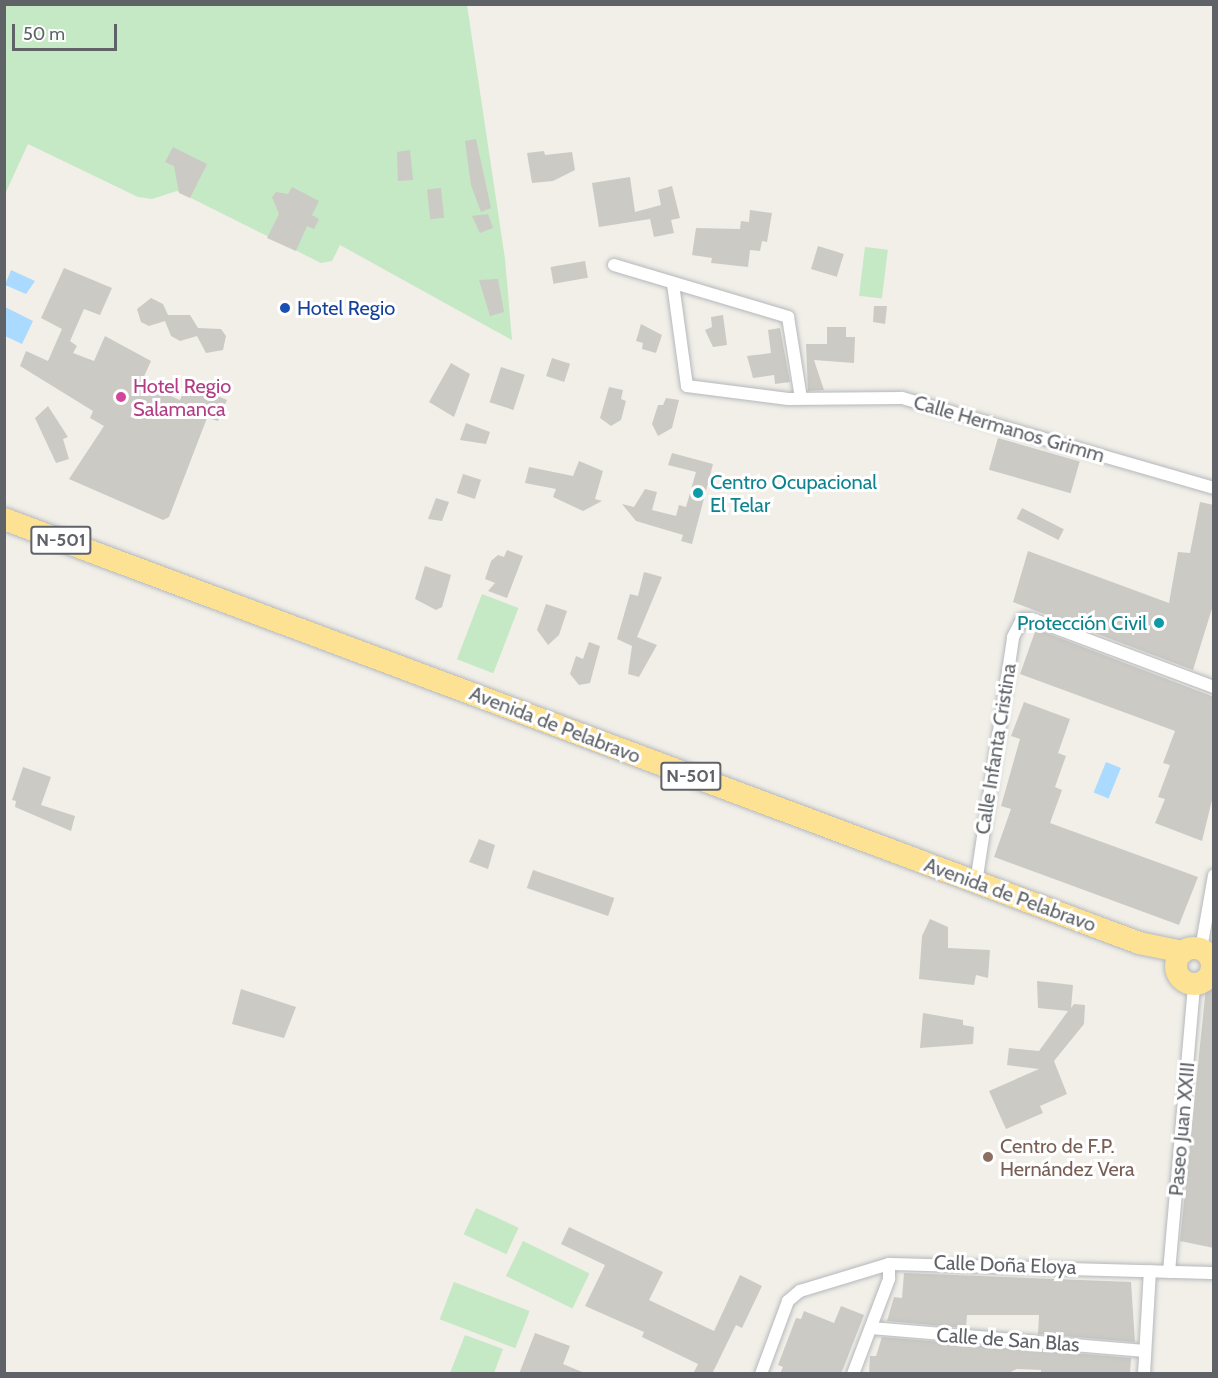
<!DOCTYPE html>
<html>
<head>
<meta charset="utf-8">
<style>
	body { margin:0 }
	#map { position:relative; width:1218px; height:1378px; overflow:hidden; background:#f1efe8; font-family:Cabin,sans-serif }
	div>[style] { position:absolute }
	.green>* { inset:0; background:#c5e8c5; transform-origin:0 0 }
	.water>* { inset:0; background:#aadaff; transform-origin:0 0 }
	.building>* { inset:0; background:#cccac5; transform-origin:0 0 }
	.roads { filter:drop-shadow(0 0 2px #b5b8bc) drop-shadow(0 0 2px #b5b8bc) }
	.street>* { height:12px; margin:-6px; padding:0 6px; transform-origin:6px; border-radius:6px; background:#fff }
	.highway>* { height:22px; margin:-11px; padding:0 11px; transform-origin:11px; border-radius:11px; background:#fde293 }
	.highway>.ring { margin:-11px; padding:0; box-sizing:content-box; background:none; border:22px solid #fde293; border-radius:50% }
	.dots>* { width:16px; height:16px; translate:-50% -50%; box-sizing:border-box; border:3px solid #fff; border-radius:50% }
	span { translate:-50% -50%; white-space:nowrap; text-align:center; line-height:1.15; -webkit-text-stroke:6px #fff; paint-order:stroke }
	.shield-label span { padding:2px 4px; background:#fff; border:2px solid; border-radius:4px; -webkit-text-stroke-width:0 }
	.shield-label { font-size:18px; color:#5f6368; font-weight:700 }
	.transit-label { font-size:20px; color:#164399 }
	.left { translate:0 -50%; text-align:left }
	.hotel-label { font-size:20px; color:#b23c85 }
	.street-label { font-size:20px; color:#5f6368 }
	.culture-label { font-size:20px; color:#0d838f }
	.right { translate:-100% -50%; text-align:right }
	.education-label { font-size:20px; color:#785e54 }
	.frame { position:absolute; inset:0; border:6px solid #5f6368; pointer-events:none }
	.scale { position:absolute; left:12px; top:24px; width:105px; height:27px; box-sizing:border-box; border:3px solid #5f6368; border-top:0; padding-left:8px; font-size:18px; line-height:21px; white-space:nowrap; color:#5f6368; -webkit-text-stroke:4px #fff; paint-order:stroke }
</style>
</head>
<body>
<div id="map">
	<div class="green">
		<i style="clip-path:polygon(5px 5px,467px 5px,505px 259px,512px 340px,340px 245px,332px 261px,321px 263px,177px 191px,152px 199px,138px 197px,28px 144px,5px 194px)"></i>
		<i style="left:865px;top:247px;width:23px;height:49px;rotate:7deg"></i>
		<i style="left:482px;top:594px;width:39px;height:70px;rotate:21deg"></i>
		<i style="left:476px;top:1208px;width:47px;height:29px;rotate:25deg"></i>
		<i style="left:523px;top:1241px;width:74px;height:39px;rotate:26deg"></i>
		<i style="left:454px;top:1282px;width:81px;height:40px;rotate:21deg"></i>
		<i style="clip-path:polygon(465px 1335px,503px 1349px,494px 1373px,450px 1373px)"></i>
	</div>
	<div class="water">
		<i style="clip-path:polygon(11px 270px,35px 281px,26px 294px,5px 285px)"></i>
		<i style="clip-path:polygon(5px 307px,33px 321px,22px 344px,5px 336px)"></i>
		<i style="left:1106px;top:762px;width:16px;height:33px;rotate:22deg"></i>
	</div>
	<div class="building">
		<i style="clip-path:polygon(476px 139px,491px 208px,481px 212px,471px 185px,465px 141px)"></i>
		<i style="clip-path:polygon(173px 147px,207px 164px,190px 198px,179px 193px,174px 166px,165px 162px)"></i>
		<i style="clip-path:polygon(410px 150px,413px 180px,398px 181px,397px 152px)"></i>
		<i style="clip-path:polygon(544px 151px,545px 155px,572px 152px,575px 170px,553px 181px,532px 183px,527px 153px)"></i>
		<i style="clip-path:polygon(630px 177px,635px 212px,661px 205px,658px 190px,672px 186px,680px 218px,671px 220px,674px 233px,654px 237px,650px 219px,599px 227px,592px 183px)"></i>
		<i style="clip-path:polygon(292px 187px,319px 201px,312px 215px,319px 219px,314px 229px,307px 226px,296px 251px,267px 238px,279px 214px,272px 197px,276px 192px,288px 194px)"></i>
		<i style="left:441px;top:188px;width:30px;height:14px;rotate:84deg"></i>
		<i style="clip-path:polygon(750px 210px,772px 213px,767px 242px,762px 241px,760px 251px,750px 250px,748px 267px,711px 263px,712px 258px,692px 255px,696px 228px,740px 229px,741px 221px,749px 222px)"></i>
		<i style="clip-path:polygon(488px 214px,493px 228px,480px 233px,472px 216px)"></i>
		<i style="left:818px;top:246px;width:27px;height:24px;rotate:17deg"></i>
		<i style="left:585px;top:261px;width:17px;height:35px;rotate:80deg"></i>
		<i style="clip-path:polygon(64px 268px,112px 288px,100px 315px,84px 309px,70px 341px,77px 346px,73px 353px,94px 361px,105px 336px,151px 361px,141px 383px,180px 400px,187px 383px,227px 400px,218px 421px,207px 418px,169px 517px,163px 520px,69px 479px,104px 426px,90px 418px,93px 411px,20px 366px,26px 351px,48px 361px,62px 329px,41px 318px)"></i>
		<i style="clip-path:polygon(498px 279px,504px 312px,490px 316px,479px 280px)"></i>
		<i style="clip-path:polygon(151px 298px,163px 304px,168px 315px,190px 315px,198px 328px,221px 329px,226px 336px,223px 350px,206px 353px,197px 336px,180px 341px,171px 336px,165px 321px,149px 326px,141px 322px,137px 309px)"></i>
		<i style="clip-path:polygon(874px 306px,887px 306px,885px 324px,873px 322px)"></i>
		<i style="clip-path:polygon(723px 315px,727px 345px,713px 347px,705px 330px,712px 327px,711px 317px)"></i>
		<i style="clip-path:polygon(641px 324px,662px 335px,656px 353px,642px 349px,643px 343px,636px 341px)"></i>
		<i style="clip-path:polygon(827px 327px,846px 327px,846px 337px,855px 337px,854px 363px,814px 360px,824px 390px,808px 391px,806px 344px,827px 344px)"></i>
		<i style="clip-path:polygon(780px 328px,790px 382px,775px 384px,774px 375px,753px 378px,747px 356px,771px 353px,768px 330px)"></i>
		<i style="left:552px;top:358px;width:19px;height:19px;rotate:18deg"></i>
		<i style="clip-path:polygon(451px 363px,470px 374px,454px 417px,429px 402px)"></i>
		<i style="left:501px;top:367px;width:25px;height:37px;rotate:18deg"></i>
		<i style="clip-path:polygon(609px 387px,623px 390px,621px 399px,626px 401px,621px 420px,611px 426px,600px 418px)"></i>
		<i style="clip-path:polygon(666px 398px,679px 400px,672px 428px,658px 436px,652px 424px,658px 405px,663px 405px)"></i>
		<i style="clip-path:polygon(48px 406px,68px 437px,63px 439px,69px 459px,56px 463px,35px 418px)"></i>
		<i style="clip-path:polygon(466px 423px,490px 432px,486px 444px,460px 440px)"></i>
		<i style="left:998px;top:438px;width:85px;height:33px;rotate:16deg"></i>
		<i style="clip-path:polygon(672px 453px,713px 464px,692px 544px,681px 541px,683px 535px,636px 521px,622px 504px,634px 507px,645px 489px,657px 492px,652px 510px,676px 516px,679px 505px,686px 507px,696px 472px,668px 465px)"></i>
		<i style="clip-path:polygon(579px 461px,603px 471px,595px 499px,602px 501px,583px 511px,553px 497px,556px 489px,525px 483px,529px 467px,573px 476px)"></i>
		<i style="left:463px;top:474px;width:19px;height:20px;rotate:18deg"></i>
		<i style="clip-path:polygon(436px 498px,449px 502px,442px 521px,428px 519px)"></i>
		<i style="clip-path:polygon(1200px 502px,1214px 505px,1214px 602px,1193px 670px,1013px 602px,1028px 551px,1169px 603px,1178px 552px,1190px 553px)"></i>
		<i style="left:1022px;top:508px;width:47px;height:12px;rotate:27deg"></i>
		<i style="clip-path:polygon(507px 550px,523px 556px,507px 598px,488px 591px,495px 583px,485px 579px,491px 561px,498px 555px,504px 557px)"></i>
		<i style="clip-path:polygon(425px 566px,451px 575px,442px 607px,436px 610px,415px 599px)"></i>
		<i style="clip-path:polygon(644px 572px,662px 577px,637px 637px,657px 645px,639px 677px,628px 674px,632px 646px,617px 639px,630px 594px,638px 596px)"></i>
		<i style="clip-path:polygon(546px 604px,567px 611px,559px 635px,548px 645px,537px 630px)"></i>
		<i style="clip-path:polygon(1036px 629px,1214px 697px,1214px 792px,1202px 841px,1155px 823px,1165px 799px,1158px 797px,1170px 765px,1163px 763px,1175px 731px,1020px 674px)"></i>
		<i style="clip-path:polygon(589px 642px,600px 646px,590px 683px,579px 685px,570px 674px,576px 656px,583px 659px)"></i>
		<i style="clip-path:polygon(1024px 702px,1070px 719px,1058px 753px,1066px 756px,1055px 787px,1062px 790px,1050px 823px,1198px 877px,1179px 925px,994px 857px,1011px 809px,1001px 806px,1020px 739px,1011px 736px)"></i>
		<i style="clip-path:polygon(23px 767px,51px 777px,41px 805px,75px 816px,71px 831px,15px 807px,16px 801px,12px 800px)"></i>
		<i style="clip-path:polygon(479px 839px,495px 845px,488px 869px,469px 862px)"></i>
		<i style="left:533px;top:870px;width:86px;height:19px;rotate:19deg"></i>
		<i style="clip-path:polygon(930px 919px,948px 927px,948px 948px,990px 950px,988px 978px,976px 975px,974px 985px,919px 979px,922px 936px)"></i>
		<i style="clip-path:polygon(1037px 981px,1073px 985px,1071px 1008px,1074px 1004px,1085px 1005px,1084px 1024px,1054px 1061px,1067px 1094px,1040px 1106px,1043px 1113px,1006px 1129px,989px 1091px,1039px 1069px,1007px 1065px,1009px 1048px,1039px 1051px,1068px 1011px,1038px 1008px)"></i>
		<i style="clip-path:polygon(1206px 987px,1214px 988px,1214px 1248px,1180px 1241px)"></i>
		<i style="clip-path:polygon(241px 989px,296px 1007px,284px 1038px,232px 1024px)"></i>
		<i style="clip-path:polygon(923px 1013px,963px 1020px,963px 1025px,974px 1027px,973px 1044px,920px 1048px)"></i>
		<i style="clip-path:polygon(569px 1227px,663px 1272px,649px 1300px,714px 1331px,740px 1275px,762px 1286px,742px 1328px,736px 1325px,712px 1374px,693px 1374px,698px 1364px,642px 1337px,644px 1332px,585px 1306px,605px 1265px,561px 1244px)"></i>
		<i style="clip-path:polygon(904px 1273px,1131px 1282px,1135px 1342px,1038px 1334px,1039px 1315px,967px 1315px,966px 1328px,887px 1321px,894px 1297px,902px 1298px)"></i>
		<i style="clip-path:polygon(841px 1306px,864px 1315px,841px 1374px,780px 1374px,783px 1367px,778px 1365px,796px 1318px,801px 1319px,804px 1311px,834px 1323px)"></i>
		<i style="clip-path:polygon(535px 1333px,570px 1346px,563px 1364px,587px 1374px,519px 1374px)"></i>
		<i style="clip-path:polygon(882px 1337px,1131px 1358px,1130px 1374px,1041px 1374px,1041px 1370px,1017px 1369px,1006px 1374px,869px 1374px,870px 1356px,876px 1356px)"></i>
	</div>
	<div class="roads">
		<div class="street">
			<i style="left:614px;top:265px;width:182px;rotate:16.6deg"></i>
			<i style="left:788px;top:317px;width:82px;rotate:80.9deg"></i>
			<i style="left:673px;top:284px;width:103px;rotate:82.2deg"></i>
			<i style="left:687px;top:386px;width:102px;rotate:7.3deg"></i>
			<i style="left:788px;top:399px;width:114px;rotate:-0.5deg"></i>
			<i style="left:902px;top:398px;width:325px;rotate:16.1deg"></i>
			<i style="left:976px;top:883px;width:249px;rotate:-81.4deg"></i>
			<i style="left:1013px;top:637px;width:20px;rotate:-63deg"></i>
			<i style="left:1022px;top:619px;width:10px"></i>
			<i style="left:1032px;top:619px;width:194px;rotate:20.5deg"></i>
			<i style="left:1201px;top:949px;width:75px;rotate:-80deg"></i>
			<i style="left:1169px;top:1272px;width:288px;rotate:-85deg"></i>
			<i style="left:871px;top:1328px;width:275px;rotate:4.8deg"></i>
			<i style="left:761px;top:1374px;width:78px;rotate:-69.7deg"></i>
			<i style="left:788px;top:1301px;width:16px;rotate:-40deg"></i>
			<i style="left:800px;top:1291px;width:93px;rotate:-16.9deg"></i>
			<i style="left:889px;top:1264px;width:325px;rotate:1.6deg"></i>
			<i style="left:853px;top:1374px;width:102px;rotate:-69.2deg"></i>
			<i style="left:889px;top:1279px;width:15px;rotate:-90deg"></i>
			<i style="left:1144px;top:1374px;width:103px;rotate:-86.7deg"></i>
		</div>
		<div class="highway">
			<i style="left:4px;top:519px;width:1212px;rotate:20.48deg"></i>
			<i style="left:1139px;top:943px;width:45px;rotate:11.6deg"></i>
			<i class="ring" style="left:1176px;top:948px;width:14px;height:14px"></i>
		</div>
	</div>
	<div class="dots">
		<i style="left:285px;top:308px;background:#1a4fb4"></i>
		<i style="left:121px;top:397px;background:#d1479c"></i>
		<i style="left:698px;top:493px;background:#0f9aa8"></i>
		<i style="left:1159px;top:623px;background:#0f9aa8"></i>
		<i style="left:988px;top:1157px;background:#8d6e63"></i>
	</div>
	<div class="shield-label">
		<span style="left:61px;top:540px">N-501</span>
		<span style="left:691px;top:776px">N-501</span>
	</div>
	<div class="transit-label">
		<span class="left" style="left:297px;top:308px">Hotel Regio</span>
	</div>
	<div class="hotel-label">
		<span class="left" style="left:133px;top:398px">Hotel Regio<br>Salamanca</span>
	</div>
	<div class="street-label">
		<span style="left:1009px;top:429px;rotate:16deg">Calle Hermanos Grimm</span>
		<span style="left:555px;top:725px;rotate:21deg">Avenida de Pelabravo</span>
		<span style="left:996px;top:749px;rotate:-81deg">Calle Infanta Cristina</span>
		<span style="left:1010px;top:895px;rotate:20deg">Avenida de Pelabravo</span>
		<span style="left:1182px;top:1129px;rotate:-85deg">Paseo Juan XXIII</span>
		<span style="left:1005px;top:1265px;rotate:2deg">Calle Doña Eloya</span>
		<span style="left:1008px;top:1340px;rotate:4deg">Calle de San Blas</span>
	</div>
	<div class="culture-label">
		<span class="left" style="left:710px;top:494px">Centro Ocupacional<br>El Telar</span>
		<span class="right" style="left:1147px;top:623px">Protección Civil</span>
	</div>
	<div class="education-label">
		<span class="left" style="left:1000px;top:1158px">Centro de F.P.<br>Hernández Vera</span>
	</div>
	<div class="frame"></div>
	<div class="scale">50 m</div>
</div>
</body>
</html>
